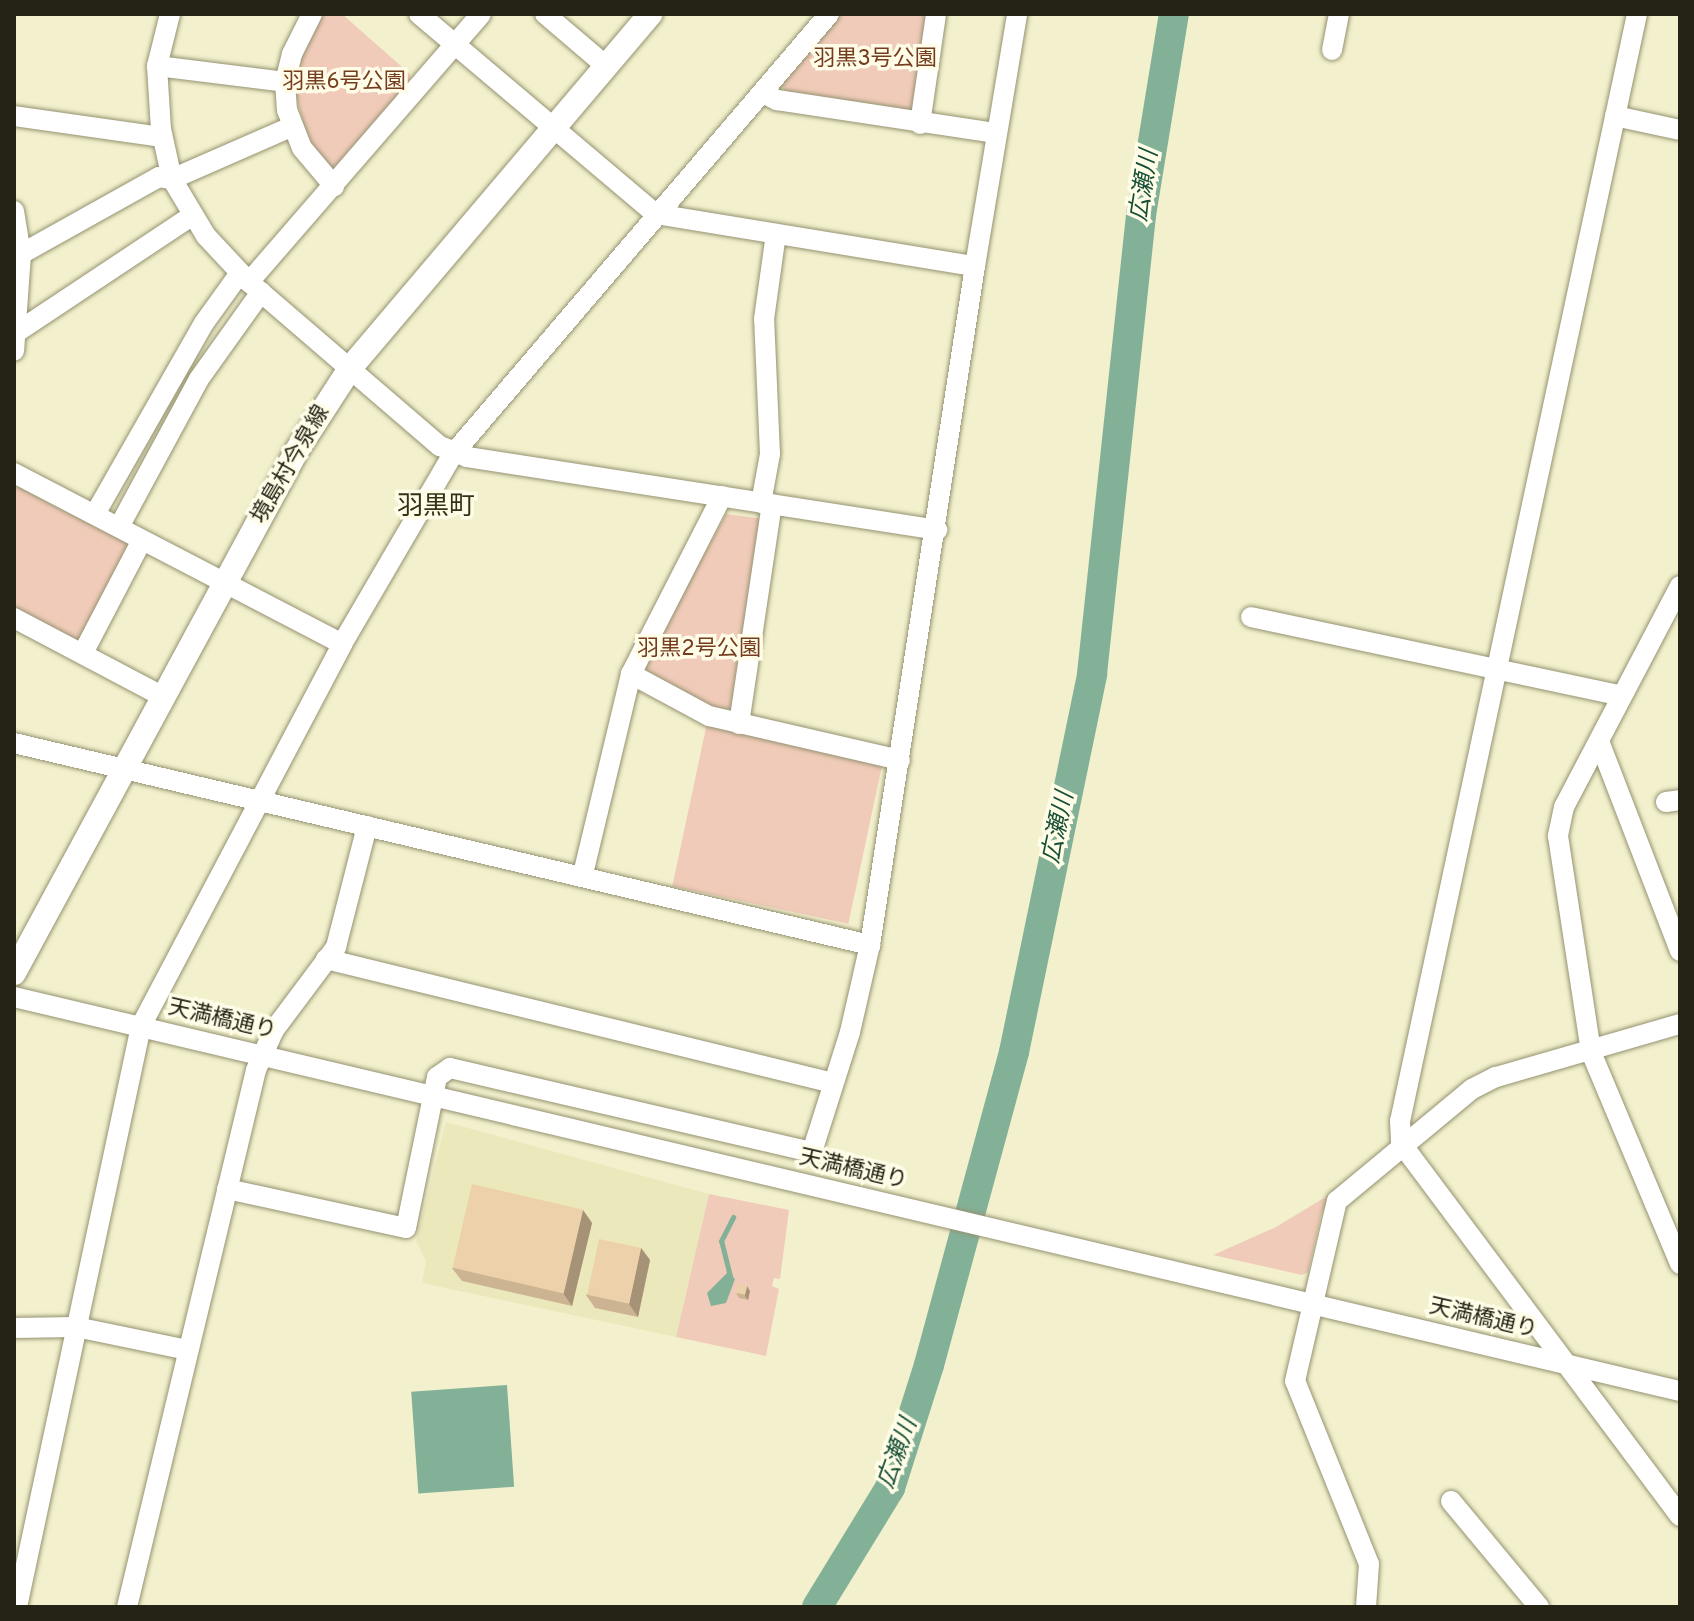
<!DOCTYPE html>
<html>
<head>
<meta charset="utf-8">
<style>
	body { margin:0 }
	#map { position:relative; width:1694px; height:1621px; overflow:hidden; background:#f3f1cd; font-family:Overpass,"Noto Sans JP",sans-serif }
	div>[style] { position:absolute }
	.built>* { inset:0; background:#ebe8bc }
	.green>* { inset:0; background:#f0cbb9; transform-origin:0 0 }
	.water>* { inset:0; background:#83b198; transform-origin:0 0 }
	.stream>* { height:5px; margin:-2.5px; padding:0 2.5px; transform-origin:2.5px; border-radius:2.5px; background:#83b198 }
	.river>* { height:30px; margin:-15px; padding:0 15px; transform-origin:15px; border-radius:15px; background:#83b198 }
	.roads { filter:drop-shadow(0 0 2px #959271) drop-shadow(0 0 2px #959271) }
	.minor>* { height:20px; margin:-10px; padding:0 10px; transform-origin:10px; border-radius:10px; background:#fff }
	.major>* { height:24px; margin:-12px; padding:0 12px; transform-origin:12px; border-radius:12px; background:#fff }
	.wall>* { inset:0; background:#ccb492 }
	.shaded-wall>* { inset:0; background:#a69277 }
	.building>* { inset:0; background:#edd1aa; transform-origin:0 0 }
	span { translate:-50% -50%; white-space:nowrap; text-align:center; line-height:1.15; -webkit-text-stroke:7px #fffde8; paint-order:stroke }
	.park-label { font-size:22px; color:#753d1e }
	.street-label { font-size:22px; color:#242315 }
	.water-label { font-size:24px; color:#164e36; font-style:italic }
	.quarter-label { font-size:26px; color:#353214 }
	.frame { position:absolute; inset:0; border:16px solid #242315; pointer-events:none }
</style>
</head>
<body>
<div id="map">
	<div class="built">
		<i style="clip-path:polygon(446px 1122px,709px 1194px,676px 1337px,422px 1283px,426px 1261px,416px 1241px)"></i>
	</div>
	<div class="green">
		<i style="clip-path:polygon(323px 14px,342px 14px,410px 74px,411px 83px,337px 168px,327px 169px,311px 153px,294px 88px,308px 32px)"></i>
		<i style="clip-path:polygon(838px 14px,929px 14px,915px 107px,907px 112px,787px 94px,782px 84px)"></i>
		<i style="clip-path:polygon(22px 484px,127px 543px,130px 552px,79px 642px,14px 608px,14px 489px)"></i>
		<i style="clip-path:polygon(726px 514px,764px 519px,732px 708px,719px 713px,649px 675px,645px 662px)"></i>
		<i style="left:707px;top:723px;width:180px;height:167px;rotate:12deg"></i>
		<i style="clip-path:polygon(1337px 1190px,1321px 1214px,1308px 1272px,1302px 1275px,1213px 1255px,1276px 1227px)"></i>
		<i style="clip-path:polygon(709px 1194px,789px 1210px,780px 1279px,774px 1278px,772px 1286px,779px 1289px,766px 1356px,676px 1337px)"></i>
	</div>
	<div class="water">
		<i style="clip-path:polygon(728px 1272px,735px 1279px,726px 1303px,711px 1306px,707px 1293px)"></i>
		<i style="left:507px;top:1385px;width:102px;height:96px;rotate:86deg"></i>
	</div>
	<div class="stream">
		<i style="left:730px;top:1276px;width:36px;rotate:-104deg"></i>
		<i style="left:721px;top:1241px;width:27px;rotate:-63deg"></i>
	</div>
	<div class="river">
		<i style="left:817px;top:1607px;width:140px;rotate:-58.5deg"></i>
		<i style="left:890px;top:1488px;width:129px;rotate:-72.4deg"></i>
		<i style="left:929px;top:1365px;width:324px;rotate:-74.8deg"></i>
		<i style="left:1014px;top:1052px;width:386px;rotate:-78.3deg"></i>
		<i style="left:1092px;top:674px;width:462px;rotate:-83.9deg"></i>
		<i style="left:1141px;top:215px;width:204px;rotate:-80.7deg"></i>
	</div>
	<div class="roads">
		<div class="minor">
			<i style="left:170px;top:14px;width:54px;rotate:104deg"></i>
			<i style="left:157px;top:66px;width:63px;rotate:86.4deg"></i>
			<i style="left:161px;top:129px;width:51px;rotate:77.6deg"></i>
			<i style="left:172px;top:179px;width:66px;rotate:59.2deg"></i>
			<i style="left:206px;top:236px;width:63px;rotate:46.9deg"></i>
			<i style="left:249px;top:282px;width:252px;rotate:40.7deg"></i>
			<i style="left:440px;top:446px;width:29px;rotate:22deg"></i>
			<i style="left:467px;top:457px;width:476px;rotate:8.8deg"></i>
			<i style="left:312px;top:14px;width:45px;rotate:116.6deg"></i>
			<i style="left:292px;top:54px;width:29px;rotate:104deg"></i>
			<i style="left:285px;top:82px;width:28px;rotate:86deg"></i>
			<i style="left:287px;top:110px;width:41px;rotate:68.5deg"></i>
			<i style="left:302px;top:148px;width:50px;rotate:49.9deg"></i>
			<i style="left:419px;top:14px;width:310px;rotate:40.2deg"></i>
			<i style="left:656px;top:214px;width:323px;rotate:9.3deg"></i>
			<i style="left:975px;top:266px;width:255px;rotate:-80.5deg"></i>
			<i style="left:545px;top:14px;width:80px;rotate:40.4deg"></i>
			<i style="left:1637px;top:14px;width:1132px;rotate:102.08deg"></i>
			<i style="left:1400px;top:1121px;width:22px;rotate:87deg"></i>
			<i style="left:1401px;top:1143px;width:466px;rotate:53.2deg"></i>
			<i style="left:1332px;top:50px;width:37px;rotate:-79deg"></i>
			<i style="left:157px;top:66px;width:129px;rotate:7.1deg"></i>
			<i style="left:763px;top:93px;width:16px;rotate:27deg"></i>
			<i style="left:777px;top:100px;width:220px;rotate:8.6deg"></i>
			<i style="left:14px;top:116px;width:149px;rotate:8.1deg"></i>
			<i style="left:1615px;top:116px;width:66px;rotate:12.2deg"></i>
			<i style="left:920px;top:124px;width:111px;rotate:-81.7deg"></i>
			<i style="left:14px;top:211px;width:44px;rotate:80.8deg"></i>
			<i style="left:21px;top:254px;width:97px;rotate:94.1deg"></i>
			<i style="left:21px;top:254px;width:158px;rotate:-29.2deg"></i>
			<i style="left:159px;top:177px;width:13px;rotate:9deg"></i>
			<i style="left:172px;top:179px;width:130px;rotate:-23.6deg"></i>
			<i style="left:249px;top:282px;width:354px;rotate:-49.1deg"></i>
			<i style="left:14px;top:334px;width:215px;rotate:-33.6deg"></i>
			<i style="left:14px;top:473px;width:370px;rotate:27.5deg"></i>
			<i style="left:761px;top:503px;width:50px;rotate:-79.6deg"></i>
			<i style="left:770px;top:454px;width:135px;rotate:-92.5deg"></i>
			<i style="left:764px;top:319px;width:86px;rotate:-82deg"></i>
			<i style="left:95px;top:514px;width:220px;rotate:-60.3deg"></i>
			<i style="left:204px;top:323px;width:62px;rotate:-54.2deg"></i>
			<i style="left:119px;top:527px;width:168px;rotate:-61.6deg"></i>
			<i style="left:199px;top:379px;width:107px;rotate:-54.5deg"></i>
			<i style="left:1680px;top:586px;width:250px;rotate:117.7deg"></i>
			<i style="left:1564px;top:807px;width:30px;rotate:102deg"></i>
			<i style="left:1558px;top:836px;width:219px;rotate:81.3deg"></i>
			<i style="left:1591px;top:1052px;width:230px;rotate:67.2deg"></i>
			<i style="left:1251px;top:617px;width:379px;rotate:12deg"></i>
			<i style="left:14px;top:618px;width:170px;rotate:27.8deg"></i>
			<i style="left:83px;top:653px;width:127px;rotate:-62.4deg"></i>
			<i style="left:631px;top:674px;width:89px;rotate:28.3deg"></i>
			<i style="left:709px;top:716px;width:196px;rotate:13deg"></i>
			<i style="left:739px;top:724px;width:222px;rotate:-81.5deg"></i>
			<i style="left:1599px;top:741px;width:225px;rotate:68.9deg"></i>
			<i style="left:14px;top:743px;width:880px;rotate:13.28deg"></i>
			<i style="left:1666px;top:802px;width:14px;rotate:-8deg"></i>
			<i style="left:583px;top:874px;width:206px;rotate:-76.5deg"></i>
			<i style="left:631px;top:674px;width:200px;rotate:-62.9deg"></i>
			<i style="left:326px;top:959px;width:522px;rotate:13.74deg"></i>
			<i style="left:14px;top:997px;width:1712px;rotate:13.31deg"></i>
			<i style="left:227px;top:1189px;width:183px;rotate:12.3deg"></i>
			<i style="left:406px;top:1228px;width:154px;rotate:-78.4deg"></i>
			<i style="left:437px;top:1077px;width:16px;rotate:-35deg"></i>
			<i style="left:450px;top:1068px;width:372px;rotate:13.1deg"></i>
			<i style="left:812px;top:1152px;width:126px;rotate:-72.4deg"></i>
			<i style="left:850px;top:1032px;width:89px;rotate:-77.1deg"></i>
			<i style="left:870px;top:945px;width:687px;rotate:-81.21deg"></i>
			<i style="left:14px;top:1328px;width:62px;rotate:-0.9deg"></i>
			<i style="left:76px;top:1327px;width:114px;rotate:11.6deg"></i>
			<i style="left:1451px;top:1501px;width:138px;rotate:50.3deg"></i>
			<i style="left:17px;top:1607px;width:594px;rotate:-77.95deg"></i>
			<i style="left:141px;top:1026px;width:432px;rotate:-62.2deg"></i>
			<i style="left:342px;top:644px;width:220px;rotate:-59.7deg"></i>
			<i style="left:453px;top:454px;width:579px;rotate:-49.48deg"></i>
			<i style="left:127px;top:1607px;width:552px;rotate:-76.49deg"></i>
			<i style="left:256px;top:1070px;width:44px;rotate:-65.8deg"></i>
			<i style="left:274px;top:1030px;width:104px;rotate:-53.2deg"></i>
			<i style="left:336px;top:947px;width:125px;rotate:-75.6deg"></i>
			<i style="left:1366px;top:1607px;width:43px;rotate:-86deg"></i>
			<i style="left:1369px;top:1564px;width:197px;rotate:-112deg"></i>
			<i style="left:1295px;top:1381px;width:185px;rotate:-76.9deg"></i>
			<i style="left:1337px;top:1201px;width:175px;rotate:-39.7deg"></i>
			<i style="left:1472px;top:1089px;width:27px;rotate:-27deg"></i>
			<i style="left:1496px;top:1077px;width:191px;rotate:-16.1deg"></i>
		</div>
		<div class="major">
			<i style="left:14px;top:973px;width:592px;rotate:-61.57deg"></i>
			<i style="left:296px;top:452px;width:101px;rotate:-57.1deg"></i>
			<i style="left:351px;top:367px;width:463px;rotate:-49.7deg"></i>
		</div>
	</div>
	<div class="wall">
		<i style="clip-path:polygon(583px 1210px,592px 1223px,572px 1306px,462px 1281px,452px 1268px)"></i>
		<i style="clip-path:polygon(641px 1248px,650px 1260px,638px 1317px,595px 1308px,586px 1295px)"></i>
		<i style="clip-path:polygon(750px 1291px,748px 1300px,739px 1298px,736px 1293px)"></i>
	</div>
	<div class="shaded-wall">
		<i style="clip-path:polygon(583px 1210px,592px 1223px,572px 1306px,563px 1293px)"></i>
		<i style="clip-path:polygon(641px 1248px,650px 1260px,638px 1317px,629px 1304px)"></i>
		<i style="clip-path:polygon(747px 1286px,750px 1291px,748px 1300px,745px 1296px)"></i>
	</div>
	<div class="building">
		<i style="left:472px;top:1184px;width:114px;height:86px;rotate:13deg"></i>
		<i style="left:599px;top:1239px;width:43px;height:57px;rotate:12deg"></i>
		<i style="left:738px;top:1284px;width:9px;height:9px;rotate:13deg"></i>
	</div>
	<div class="park-label">
		<span style="left:875px;top:60px">羽黒3号公園</span>
		<span style="left:344px;top:83px">羽黒6号公園</span>
		<span style="left:699px;top:650px">羽黒2号公園</span>
	</div>
	<div class="street-label">
		<span style="left:291px;top:465px;rotate:-60deg">境島村今泉線</span>
		<span style="left:222px;top:1020px;rotate:13deg">天満橋通り</span>
		<span style="left:853px;top:1170px;rotate:13deg">天満橋通り</span>
		<span style="left:1483px;top:1319px;rotate:13deg">天満橋通り</span>
	</div>
	<div class="water-label">
		<span style="left:1146px;top:186px;rotate:-81deg">広瀬川</span>
		<span style="left:1060px;top:828px;rotate:-78deg">広瀬川</span>
		<span style="left:899px;top:1454px;rotate:-70deg">広瀬川</span>
	</div>
	<div class="quarter-label">
		<span style="left:436px;top:508px">羽黒町</span>
	</div>
	<div class="frame"></div>
</div>
</body>
</html>
